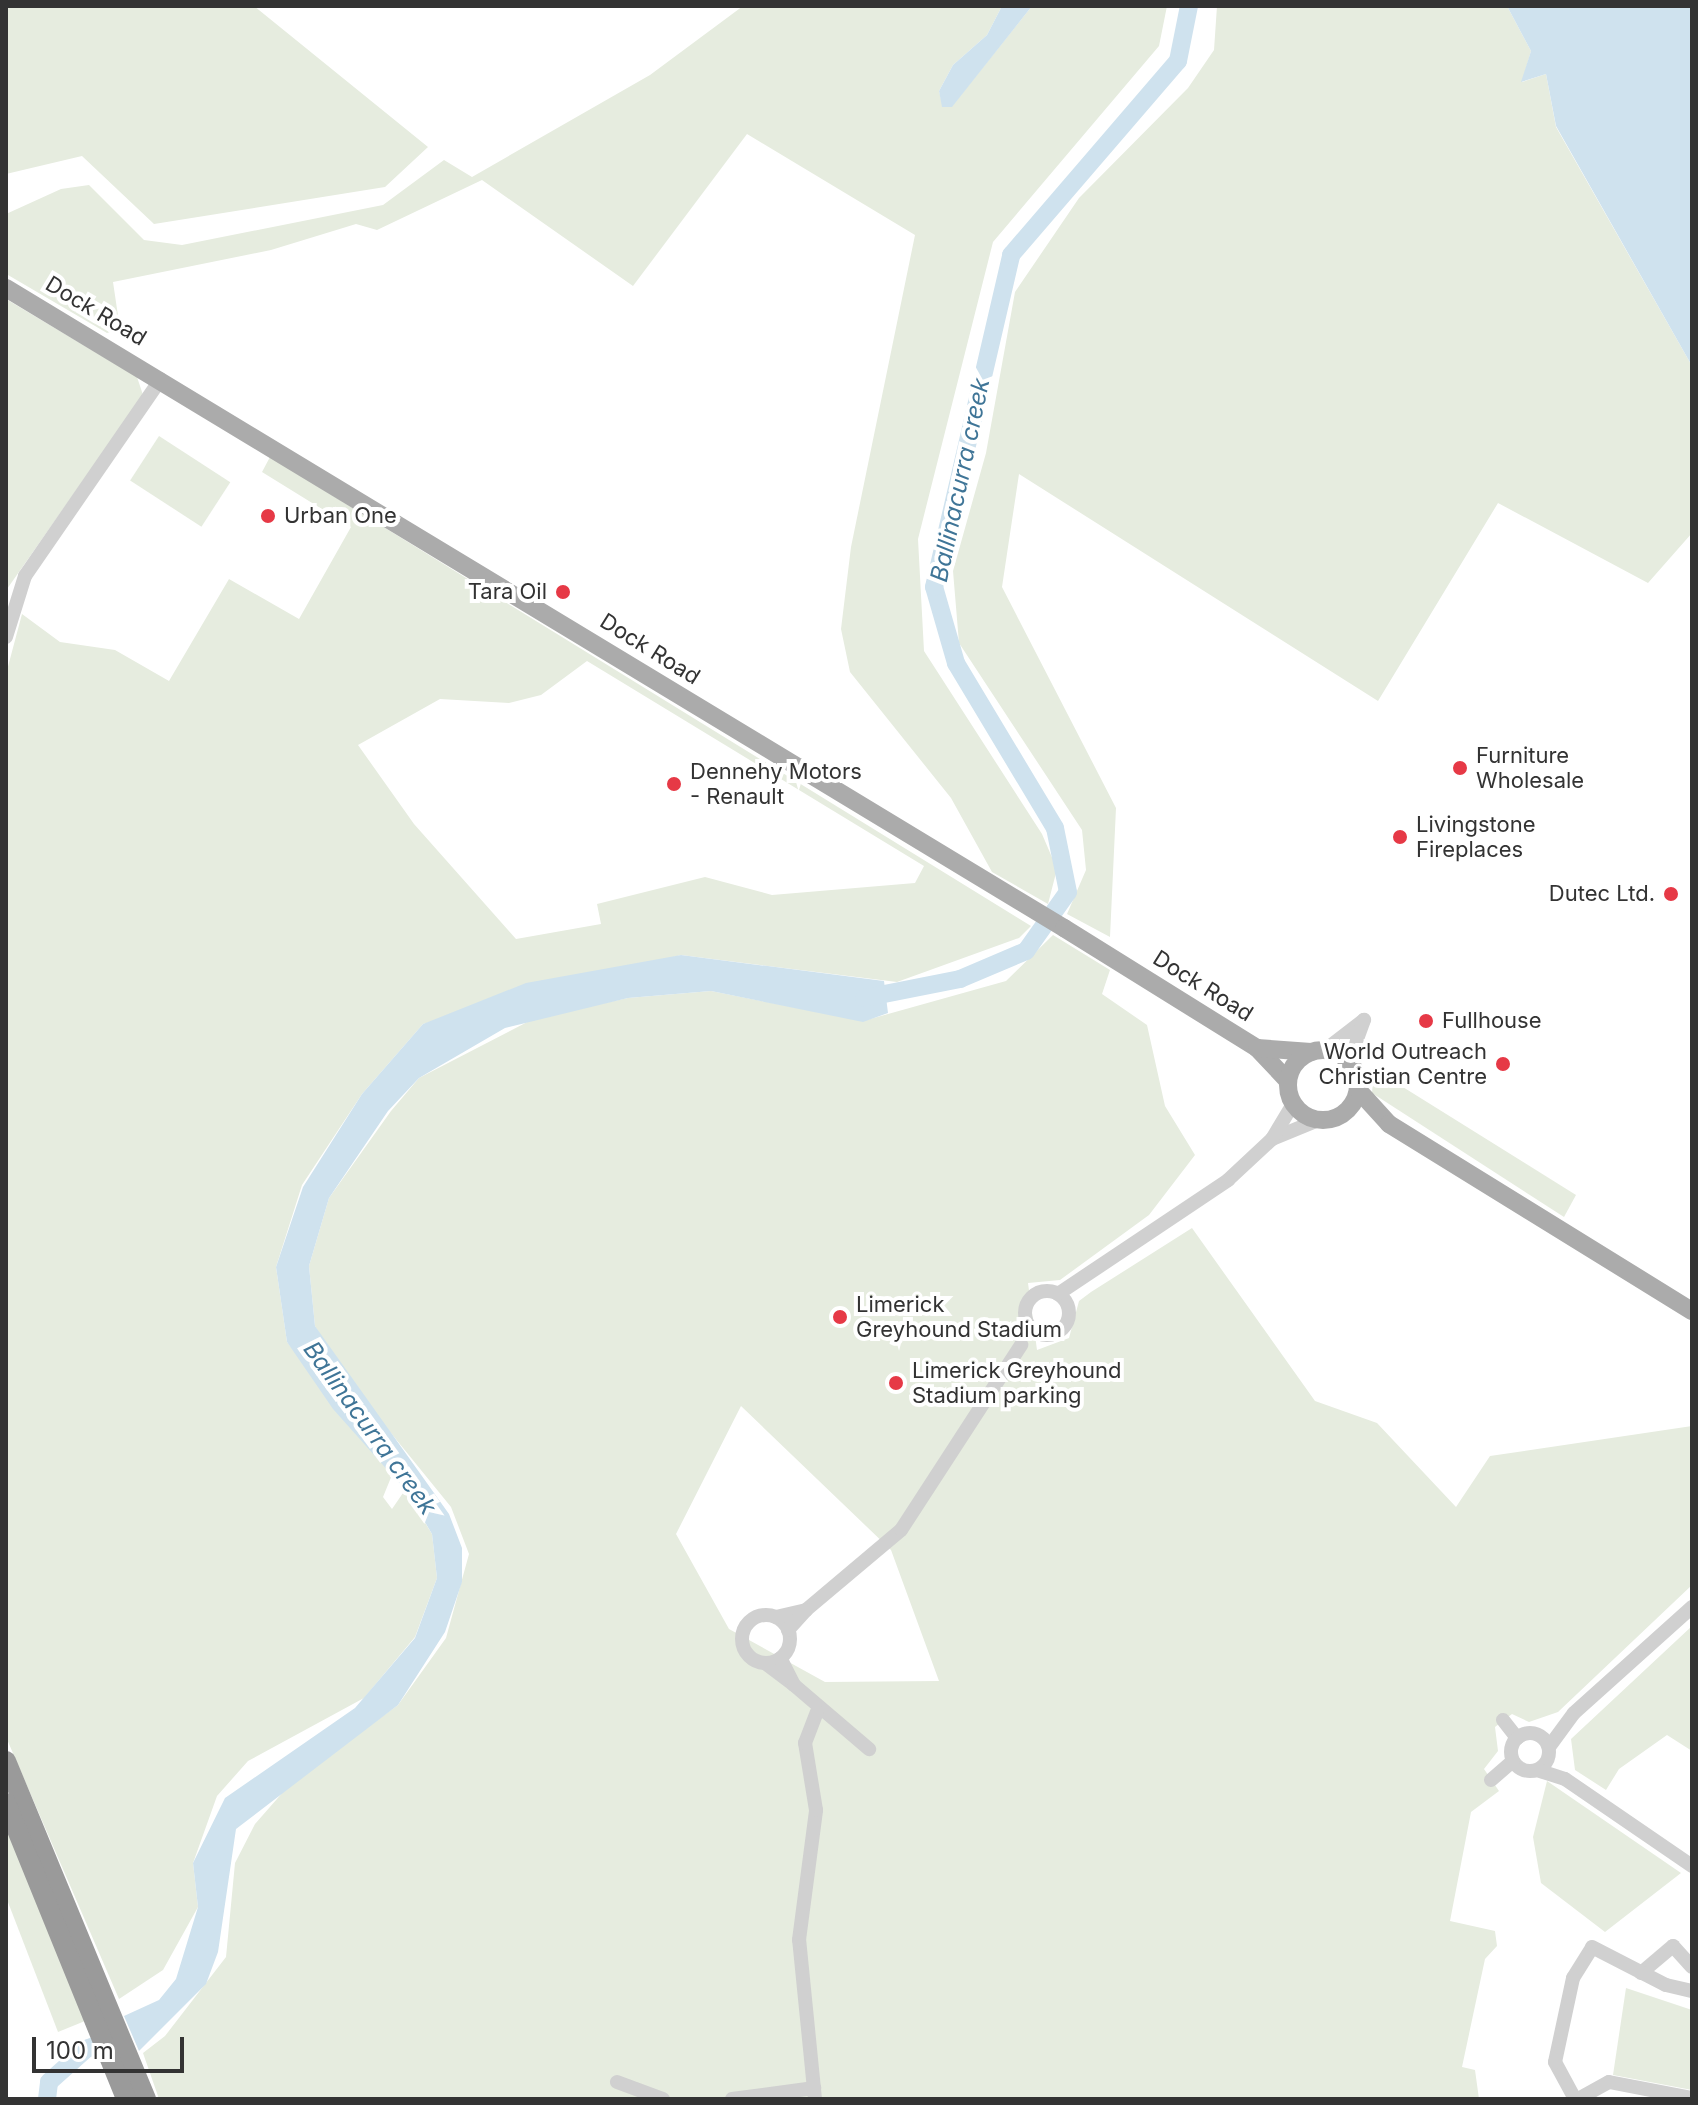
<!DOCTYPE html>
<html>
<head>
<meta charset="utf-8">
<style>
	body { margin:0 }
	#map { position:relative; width:1698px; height:2105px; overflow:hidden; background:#fff; font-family:Inter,sans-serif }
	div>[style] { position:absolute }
	.green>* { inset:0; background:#e6ecdf; transform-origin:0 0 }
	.water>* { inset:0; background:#cfe2ee }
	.river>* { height:18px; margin:-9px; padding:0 9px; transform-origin:9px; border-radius:9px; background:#cfe2ee }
	.minor>* { height:14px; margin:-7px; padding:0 7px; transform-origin:7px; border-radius:7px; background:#d0d0d0 }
	.minor>.ring { margin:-7px; padding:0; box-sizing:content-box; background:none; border:14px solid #d0d0d0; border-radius:50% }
	.major>* { height:18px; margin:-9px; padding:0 9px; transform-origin:9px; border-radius:9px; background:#ababab }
	.major>.ring { margin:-9px; padding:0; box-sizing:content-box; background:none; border:18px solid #ababab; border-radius:50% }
	.highway>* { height:20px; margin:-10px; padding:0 10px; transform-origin:10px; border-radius:10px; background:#9a9a9a }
	.dots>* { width:22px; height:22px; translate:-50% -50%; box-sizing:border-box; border:4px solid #fff; border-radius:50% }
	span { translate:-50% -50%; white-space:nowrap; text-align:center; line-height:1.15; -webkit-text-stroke:8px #fff; paint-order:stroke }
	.street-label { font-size:22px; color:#333 }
	.poi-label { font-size:22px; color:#333 }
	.left { translate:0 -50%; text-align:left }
	.right { translate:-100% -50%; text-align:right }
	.water-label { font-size:24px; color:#3f7597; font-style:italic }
	.frame { position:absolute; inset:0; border:8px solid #333; pointer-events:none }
	.scale { position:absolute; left:32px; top:2037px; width:152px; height:36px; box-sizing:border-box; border:4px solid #333; border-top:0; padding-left:10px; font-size:24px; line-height:28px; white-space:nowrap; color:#333; -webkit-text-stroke:6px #fff; paint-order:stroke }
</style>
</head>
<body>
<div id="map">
	<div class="green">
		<i style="clip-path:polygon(6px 6px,254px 6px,428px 147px,385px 187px,154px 224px,82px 156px,6px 174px)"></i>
		<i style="clip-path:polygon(743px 6px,1002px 6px,987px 35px,953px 65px,939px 91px,943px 107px,952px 106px,1032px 6px,1167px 6px,1159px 46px,993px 242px,918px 539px,924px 651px,1042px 834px,1057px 869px,1048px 904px,992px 872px,951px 798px,850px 672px,841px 629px,851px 547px,915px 235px,747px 134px,633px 286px,482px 180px,377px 230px,356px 224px,271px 250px,113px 282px,120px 329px,107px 333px,8px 275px,6px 214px,61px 189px,89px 185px,144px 240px,182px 245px,383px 205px,444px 160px,472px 177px,650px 75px)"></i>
		<i style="clip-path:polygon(1217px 6px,1507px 6px,1531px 51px,1522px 82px,1546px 74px,1556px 127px,1692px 366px,1692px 533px,1648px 583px,1498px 503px,1378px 701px,1019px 474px,1002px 587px,1116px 808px,1110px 937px,1067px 914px,1086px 870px,1082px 830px,959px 643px,953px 571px,986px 453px,1015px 292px,1079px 198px,1188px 88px,1214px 50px)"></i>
		<i style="clip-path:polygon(6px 299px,137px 377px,143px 395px,7px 589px)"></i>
		<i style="left:159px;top:436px;width:85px;height:53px;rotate:33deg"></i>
		<i style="clip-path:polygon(evenodd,270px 457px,1031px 926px,1019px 938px,897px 982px,681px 955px,423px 1024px,362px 1094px,302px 1185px,276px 1267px,287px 1342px,392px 1475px,383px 1497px,392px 1509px,405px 1490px,432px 1534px,437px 1578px,415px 1637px,364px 1698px,248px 1761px,217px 1796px,193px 1863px,198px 1907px,163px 1970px,119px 1999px,6px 1737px,6px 674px,22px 614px,60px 642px,115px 650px,169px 681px,229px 579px,299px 619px,351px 527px,262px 472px,270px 457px,587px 661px,924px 866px,915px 883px,772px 895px,705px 877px,597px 904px,601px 924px,516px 939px,414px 824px,358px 745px,440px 699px,509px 703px,541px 695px,587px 661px)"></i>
		<i style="clip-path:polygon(evenodd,1053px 935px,1110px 970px,1102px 994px,1147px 1025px,1165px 1106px,1195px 1155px,1149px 1215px,1060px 1280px,1028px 1283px,1037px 1350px,1069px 1338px,1079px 1301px,1091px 1292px,1192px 1228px,1315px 1401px,1377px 1423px,1456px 1507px,1490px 1456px,1692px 1426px,1692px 1585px,1558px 1712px,1529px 1722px,1512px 1714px,1495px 1727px,1498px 1751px,1484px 1769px,1499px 1791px,1471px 1812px,1450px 1921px,1495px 1931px,1497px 1946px,1485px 1959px,1462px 2067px,1475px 2070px,1479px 2099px,159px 2099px,143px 2053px,165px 2036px,226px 1957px,235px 1863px,255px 1824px,291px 1783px,398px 1705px,446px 1638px,469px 1554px,451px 1507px,343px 1374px,315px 1326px,309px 1266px,329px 1198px,391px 1111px,419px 1078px,535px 1018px,628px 998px,711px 991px,863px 1021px,1006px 981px,1053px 935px,741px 1406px,891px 1550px,939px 1681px,825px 1682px,729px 1629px,676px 1534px,741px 1406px)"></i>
		<i style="clip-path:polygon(1374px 1069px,1576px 1195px,1564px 1217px,1372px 1093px)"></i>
		<i style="clip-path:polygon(1692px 1626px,1692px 1751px,1667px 1735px,1619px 1769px,1606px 1790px,1575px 1770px,1571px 1739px)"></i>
		<i style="clip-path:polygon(1547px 1781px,1681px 1873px,1605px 1932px,1541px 1883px,1533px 1837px)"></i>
		<i style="clip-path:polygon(6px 1828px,85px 2021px,58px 2032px,6px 1897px)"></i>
		<i style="clip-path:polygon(1626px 1988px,1692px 2010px,1692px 2090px,1613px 2075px)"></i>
	</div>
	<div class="water">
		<i style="clip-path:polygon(1002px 6px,1032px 6px,952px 107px,942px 107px,939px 91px,953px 65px,987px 35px)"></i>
		<i style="clip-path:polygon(1507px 6px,1692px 6px,1692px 366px,1556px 126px,1546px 74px,1521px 82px,1531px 51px)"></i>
		<i style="clip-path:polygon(681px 955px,884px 981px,888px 1013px,863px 1022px,711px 991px,628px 998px,505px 1028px,419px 1078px,388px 1111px,329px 1198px,309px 1266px,315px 1326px,449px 1514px,462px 1548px,462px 1582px,445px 1632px,398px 1705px,236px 1829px,218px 1952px,206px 1984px,139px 2051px,124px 2016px,159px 2000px,176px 1979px,198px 1907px,193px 1863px,225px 1798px,355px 1708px,415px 1638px,437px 1578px,432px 1534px,407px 1492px,333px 1409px,287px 1342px,276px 1267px,303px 1187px,362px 1094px,423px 1024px,526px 983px)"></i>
	</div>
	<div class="river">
		<i style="left:864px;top:998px;width:98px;rotate:-11.2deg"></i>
		<i style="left:960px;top:979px;width:72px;rotate:-23deg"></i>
		<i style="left:1026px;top:951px;width:72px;rotate:-54.6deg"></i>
		<i style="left:1068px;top:892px;width:65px;rotate:-101.5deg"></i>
		<i style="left:1055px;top:828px;width:192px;rotate:-121deg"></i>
		<i style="left:956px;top:663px;width:79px;rotate:-106.1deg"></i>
		<i style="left:934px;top:587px;width:341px;rotate:-76.9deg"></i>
		<i style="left:1011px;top:255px;width:256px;rotate:-49.3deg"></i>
		<i style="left:1178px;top:61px;width:56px;rotate:-78.7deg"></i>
		<i style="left:47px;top:2099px;width:17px;rotate:-83deg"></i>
		<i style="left:49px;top:2082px;width:50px;rotate:-41.7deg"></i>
		<i style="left:86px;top:2049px;width:30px;rotate:-20deg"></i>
	</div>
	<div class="minor">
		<i style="left:6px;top:637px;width:64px;rotate:-72.7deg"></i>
		<i style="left:25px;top:576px;width:239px;rotate:-55.4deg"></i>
		<i style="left:1325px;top:1050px;width:49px;rotate:-37.6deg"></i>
		<i style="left:1349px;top:1061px;width:44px;rotate:-69.9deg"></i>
		<i style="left:1272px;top:1139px;width:50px;rotate:-22.4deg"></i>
		<i class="ring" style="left:1025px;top:1291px;width:30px;height:30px"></i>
		<i style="left:1058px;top:1294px;width:205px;rotate:-33.8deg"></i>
		<i style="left:1228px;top:1180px;width:60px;rotate:-43deg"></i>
		<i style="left:1272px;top:1139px;width:41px;rotate:-59deg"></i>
		<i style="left:806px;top:1610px;width:124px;rotate:-40.1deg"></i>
		<i style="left:901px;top:1530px;width:221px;rotate:-57deg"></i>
		<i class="ring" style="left:742px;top:1615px;width:34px;height:34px"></i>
		<i style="left:776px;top:1617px;width:31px;rotate:-13deg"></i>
		<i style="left:806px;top:1610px;width:27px;rotate:132deg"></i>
		<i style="left:765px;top:1663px;width:36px;rotate:37deg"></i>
		<i style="left:794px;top:1685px;width:30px;rotate:-117deg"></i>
		<i style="left:794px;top:1685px;width:99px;rotate:40.5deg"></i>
		<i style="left:1503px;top:1720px;width:23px;rotate:52deg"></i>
		<i class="ring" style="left:1511px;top:1733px;width:24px;height:24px"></i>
		<i style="left:1549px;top:1747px;width:42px;rotate:-53.7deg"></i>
		<i style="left:1574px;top:1713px;width:159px;rotate:-41.9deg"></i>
		<i style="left:1537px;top:1770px;width:29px;rotate:18deg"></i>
		<i style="left:1565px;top:1779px;width:154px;rotate:34.4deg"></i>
		<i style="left:1491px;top:1780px;width:29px;rotate:-41deg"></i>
		<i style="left:1641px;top:1973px;width:42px;rotate:-40.2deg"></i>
		<i style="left:1673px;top:1946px;width:28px;rotate:48deg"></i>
		<i style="left:617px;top:2082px;width:49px;rotate:20.3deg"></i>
		<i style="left:732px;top:2099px;width:83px;rotate:-7.6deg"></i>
		<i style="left:815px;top:2099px;width:160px;rotate:-95.7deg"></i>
		<i style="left:799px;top:1940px;width:131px;rotate:-82.5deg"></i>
		<i style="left:816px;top:1810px;width:68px;rotate:-99.3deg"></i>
		<i style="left:805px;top:1743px;width:33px;rotate:-69deg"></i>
		<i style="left:1575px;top:2099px;width:42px;rotate:-118.4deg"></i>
		<i style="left:1555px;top:2062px;width:86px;rotate:-77.9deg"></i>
		<i style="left:1573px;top:1978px;width:36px;rotate:-58deg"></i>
		<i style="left:1592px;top:1947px;width:83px;rotate:27.2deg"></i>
		<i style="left:1666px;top:1985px;width:27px;rotate:13deg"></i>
		<i style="left:1578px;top:2099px;width:35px;rotate:-29deg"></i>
		<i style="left:1609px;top:2082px;width:85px;rotate:10.9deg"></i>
	</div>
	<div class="major">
		<i style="left:6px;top:288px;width:1237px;rotate:31.17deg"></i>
		<i style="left:1064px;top:928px;width:227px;rotate:31.9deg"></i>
		<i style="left:1257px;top:1048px;width:45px;rotate:46.8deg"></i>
		<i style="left:1257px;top:1048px;width:54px;rotate:4.2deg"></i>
		<i class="ring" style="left:1288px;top:1050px;width:52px;height:52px"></i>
		<i style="left:1359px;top:1091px;width:45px;rotate:47.7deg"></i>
		<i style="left:1389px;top:1124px;width:356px;rotate:31.7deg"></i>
	</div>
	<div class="highway">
		<i style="left:6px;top:1761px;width:366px;rotate:67.5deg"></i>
		<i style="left:6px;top:1803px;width:319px;rotate:67.9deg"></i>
	</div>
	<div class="dots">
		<i style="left:268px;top:516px;background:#e63946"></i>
		<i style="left:563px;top:592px;background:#e63946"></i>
		<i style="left:1460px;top:768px;background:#e63946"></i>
		<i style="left:674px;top:784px;background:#e63946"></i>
		<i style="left:1400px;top:837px;background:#e63946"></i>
		<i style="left:1671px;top:894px;background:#e63946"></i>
		<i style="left:1426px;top:1021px;background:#e63946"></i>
		<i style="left:1503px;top:1064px;background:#e63946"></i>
		<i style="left:840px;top:1317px;background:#e63946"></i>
		<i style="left:896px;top:1383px;background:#e63946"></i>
	</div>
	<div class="street-label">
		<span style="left:96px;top:311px;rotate:31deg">Dock Road</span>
		<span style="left:650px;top:649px;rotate:32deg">Dock Road</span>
		<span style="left:1203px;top:986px;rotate:32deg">Dock Road</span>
	</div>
	<div class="poi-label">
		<span class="left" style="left:284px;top:516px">Urban One</span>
		<span class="right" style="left:547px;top:592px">Tara Oil</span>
		<span class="left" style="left:1476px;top:768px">Furniture<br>Wholesale</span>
		<span class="left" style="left:690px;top:784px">Dennehy Motors<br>- Renault</span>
		<span class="left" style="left:1416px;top:837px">Livingstone<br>Fireplaces</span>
		<span class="right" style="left:1655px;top:894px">Dutec Ltd.</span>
		<span class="left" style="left:1442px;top:1021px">Fullhouse</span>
		<span class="right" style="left:1487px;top:1064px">World Outreach<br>Christian Centre</span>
		<span class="left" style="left:856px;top:1317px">Limerick<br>Greyhound Stadium</span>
		<span class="left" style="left:912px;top:1383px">Limerick Greyhound<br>Stadium parking</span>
	</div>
	<div class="water-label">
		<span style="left:960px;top:480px;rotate:-78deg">Ballinacurra creek</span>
		<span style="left:370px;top:1428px;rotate:54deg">Ballinacurra creek</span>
	</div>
	<div class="frame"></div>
	<div class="scale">100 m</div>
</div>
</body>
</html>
